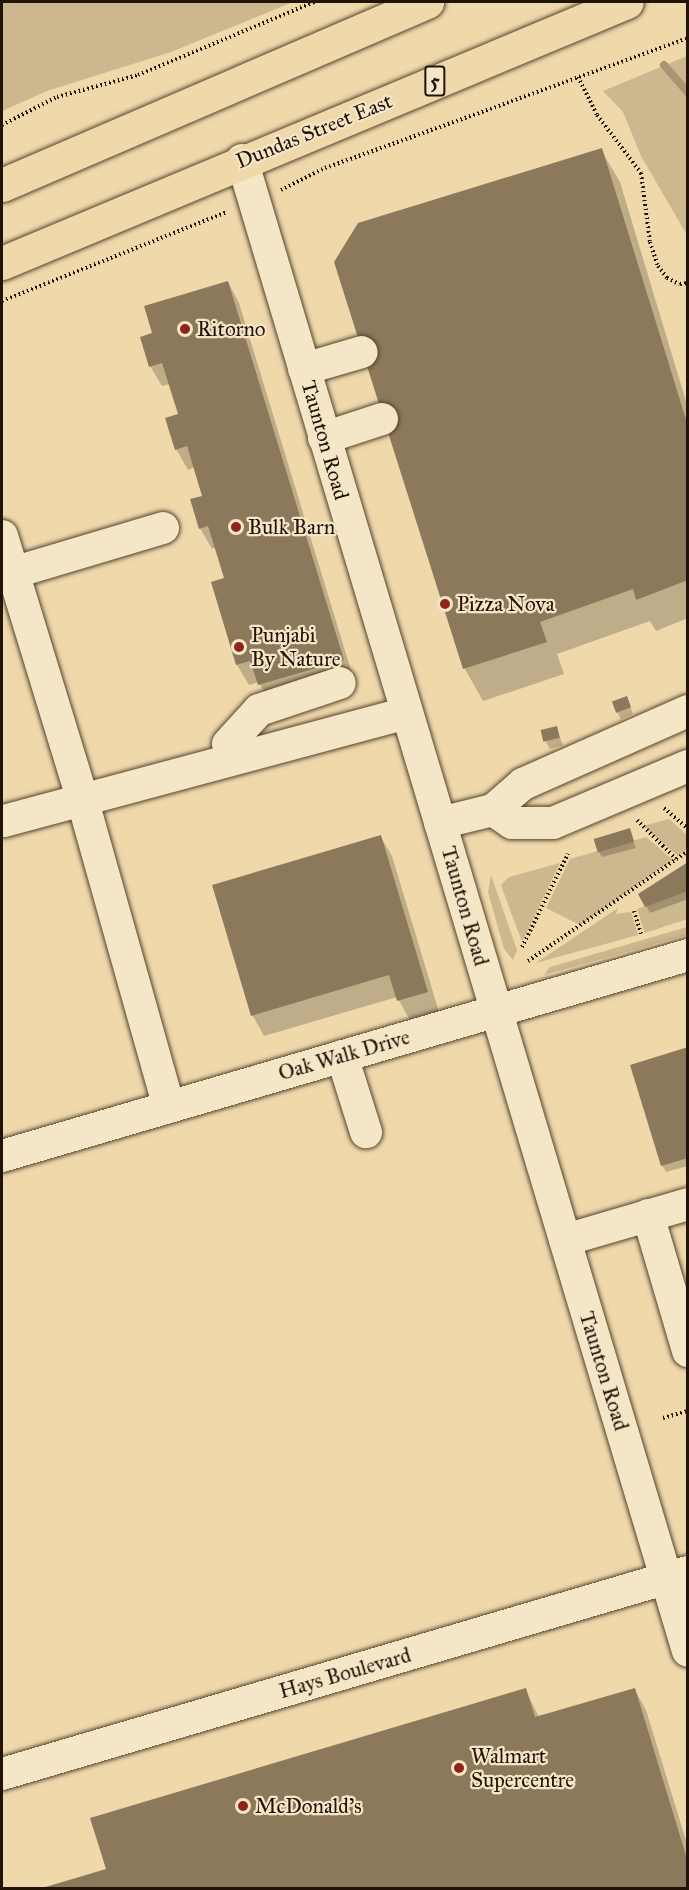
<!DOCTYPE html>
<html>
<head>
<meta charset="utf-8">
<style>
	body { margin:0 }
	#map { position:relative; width:689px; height:1890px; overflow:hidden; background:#efd8aa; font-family:"IM FELL Great Primer",serif }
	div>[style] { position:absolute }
	.green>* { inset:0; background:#ccb78e }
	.shadow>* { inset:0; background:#0003 }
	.stream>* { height:8px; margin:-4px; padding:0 4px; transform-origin:4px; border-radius:4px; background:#a99573 }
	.building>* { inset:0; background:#8c795c; transform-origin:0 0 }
	.path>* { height:4px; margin-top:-2px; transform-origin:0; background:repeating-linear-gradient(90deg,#211308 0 1.5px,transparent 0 4.5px) }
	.roads { filter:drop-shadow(0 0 2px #544430) drop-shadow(0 0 2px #544430) }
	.minor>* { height:32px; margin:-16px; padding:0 16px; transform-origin:16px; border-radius:16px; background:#f5e6c8 }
	.major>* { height:33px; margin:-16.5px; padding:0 16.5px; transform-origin:16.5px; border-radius:16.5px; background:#efd8aa }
	.dots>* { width:16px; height:16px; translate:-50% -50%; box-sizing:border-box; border:3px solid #f5e6c8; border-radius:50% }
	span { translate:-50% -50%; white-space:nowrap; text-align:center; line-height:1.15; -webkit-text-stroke:4.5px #f5e6c8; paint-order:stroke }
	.shield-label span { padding:2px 4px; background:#f5e6c8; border:2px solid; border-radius:4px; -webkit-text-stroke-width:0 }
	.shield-label { font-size:20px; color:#211308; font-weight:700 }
	.street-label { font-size:21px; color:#211308 }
	.poi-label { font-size:21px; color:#211308 }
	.left { translate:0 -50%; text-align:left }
	.frame { position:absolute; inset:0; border:3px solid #211308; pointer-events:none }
</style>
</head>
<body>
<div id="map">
	<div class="green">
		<i style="clip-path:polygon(2px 2px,293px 2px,171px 52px,47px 91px,2px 111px)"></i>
		<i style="clip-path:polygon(687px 56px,687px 235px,641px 156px,623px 112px,603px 91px)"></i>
		<i style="clip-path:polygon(669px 819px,687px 835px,687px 849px,678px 856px,643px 826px)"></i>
		<i style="clip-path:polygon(646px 837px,673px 860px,580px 925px,546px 908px,570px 859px)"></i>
		<i style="clip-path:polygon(560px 863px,522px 942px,501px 885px,509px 877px)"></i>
		<i style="clip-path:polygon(491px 875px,517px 950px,513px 960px,504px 949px,488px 892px)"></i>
		<i style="clip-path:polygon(687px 891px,687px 919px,645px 933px,637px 909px)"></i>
		<i style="clip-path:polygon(618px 908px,616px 914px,631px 912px,638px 935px,536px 963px)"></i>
		<i style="clip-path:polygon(687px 927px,687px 935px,544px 975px,550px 967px)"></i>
	</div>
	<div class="shadow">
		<i style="clip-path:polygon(601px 150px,620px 182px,688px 408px,688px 618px,656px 631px,650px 621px,557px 654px,564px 674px,483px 701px,465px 669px,336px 262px)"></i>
		<i style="clip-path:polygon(228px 282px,239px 303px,354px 680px,271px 705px,259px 682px,249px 685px,237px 665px,226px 579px,216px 547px,212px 549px,200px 528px,204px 497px,195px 467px,188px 470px,176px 449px,180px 415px,170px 384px,162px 386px,150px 366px,154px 334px)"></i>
		<i style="clip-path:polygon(627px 698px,633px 714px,621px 719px,617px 712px)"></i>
		<i style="clip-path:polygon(556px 728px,563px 745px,550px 749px,546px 742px)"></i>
		<i style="clip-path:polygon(629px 830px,636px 848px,602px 857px,598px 850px)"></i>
		<i style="clip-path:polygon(380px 836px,392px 856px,439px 1012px,410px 1020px,397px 997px,264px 1036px,253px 1016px,214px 886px)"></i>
		<i style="clip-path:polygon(688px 864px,688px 899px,650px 913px,640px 894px)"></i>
		<i style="clip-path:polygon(688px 1049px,688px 1166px,666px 1172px,662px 1165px)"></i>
		<i style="clip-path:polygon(525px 1689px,539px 1717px,634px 1689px,646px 1710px,688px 1847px,688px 1888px,46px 1888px,107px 1870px)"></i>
	</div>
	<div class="stream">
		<i style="left:664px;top:65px;width:37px;rotate:49deg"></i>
	</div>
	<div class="building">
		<i style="clip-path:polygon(602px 148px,688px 426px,688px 580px,636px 600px,633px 589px,540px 622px,547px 642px,463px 669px,334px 262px,358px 223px)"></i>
		<i style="clip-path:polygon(228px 281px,344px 660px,258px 685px,250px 661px,236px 665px,211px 582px,224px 578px,208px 526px,199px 529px,190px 499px,202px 496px,187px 446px,175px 450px,165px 418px,178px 414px,162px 363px,149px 367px,140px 337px,152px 333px,144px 306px)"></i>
		<i style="left:627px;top:696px;width:12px;height:16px;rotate:70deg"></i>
		<i style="left:557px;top:726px;width:12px;height:17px;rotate:76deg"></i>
		<i style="left:630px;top:828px;width:14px;height:38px;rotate:73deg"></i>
		<i style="clip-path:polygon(381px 835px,428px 992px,397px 1001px,389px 975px,251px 1016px,212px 885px)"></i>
		<i style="clip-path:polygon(688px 862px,688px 891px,645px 907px,638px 894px)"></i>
		<i style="clip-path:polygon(688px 1047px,688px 1158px,661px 1166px,630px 1065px)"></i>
		<i style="clip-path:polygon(526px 1688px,535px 1717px,635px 1688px,688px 1862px,688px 1888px,42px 1888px,106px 1869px,90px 1818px)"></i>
	</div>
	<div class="path">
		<i style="left:578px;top:77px;width:42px;rotate:63.4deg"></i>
		<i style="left:597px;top:115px;width:73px;rotate:52.8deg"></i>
		<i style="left:641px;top:173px;width:70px;rotate:82.6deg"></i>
		<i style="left:650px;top:242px;width:25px;rotate:72deg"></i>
		<i style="left:658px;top:266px;width:15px;rotate:53deg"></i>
		<i style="left:667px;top:278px;width:14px;rotate:25deg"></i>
		<i style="left:680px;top:284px;width:8px;rotate:-7deg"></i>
		<i style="left:2px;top:125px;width:62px;rotate:-27deg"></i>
		<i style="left:57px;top:97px;width:84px;rotate:-15.2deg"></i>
		<i style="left:138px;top:75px;width:191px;rotate:-22.5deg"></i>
		<i style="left:281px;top:190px;width:49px;rotate:-26.6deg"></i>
		<i style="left:325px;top:168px;width:386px;rotate:-19.7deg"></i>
		<i style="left:2px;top:301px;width:242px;rotate:-21.6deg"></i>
		<i style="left:664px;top:808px;width:32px;rotate:41deg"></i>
		<i style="left:637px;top:820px;width:55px;rotate:45deg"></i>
		<i style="left:634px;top:911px;width:24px;rotate:73deg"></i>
		<i style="left:522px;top:947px;width:104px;rotate:-63.7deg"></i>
		<i style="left:528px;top:961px;width:194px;rotate:-34.5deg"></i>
		<i style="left:663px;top:1418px;width:26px;rotate:-16deg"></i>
	</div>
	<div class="roads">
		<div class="minor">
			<i style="left:242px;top:160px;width:1556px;rotate:73.35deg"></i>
			<i style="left:304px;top:369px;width:60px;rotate:-16.3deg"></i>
			<i style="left:324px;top:438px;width:61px;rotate:-18.1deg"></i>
			<i style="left:2px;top:536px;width:274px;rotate:73deg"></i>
			<i style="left:82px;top:798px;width:321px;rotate:74.3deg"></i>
			<i style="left:2px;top:576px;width:168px;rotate:-16.6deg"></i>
			<i style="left:228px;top:744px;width:46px;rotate:-47.6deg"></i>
			<i style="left:259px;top:710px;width:85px;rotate:-18.4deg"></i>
			<i style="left:493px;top:810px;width:23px;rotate:34deg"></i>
			<i style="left:512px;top:823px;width:41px"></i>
			<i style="left:553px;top:823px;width:147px;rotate:-22.9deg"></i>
			<i style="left:4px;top:821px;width:417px;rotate:-15deg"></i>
			<i style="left:440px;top:823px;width:55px;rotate:-13.8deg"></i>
			<i style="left:493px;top:810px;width:40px;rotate:-41deg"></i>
			<i style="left:523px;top:784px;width:180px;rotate:-23.9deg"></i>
			<i style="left:342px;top:1056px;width:80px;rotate:72.5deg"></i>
			<i style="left:2px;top:1156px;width:715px;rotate:-16.33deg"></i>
			<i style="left:648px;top:1215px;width:142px;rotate:73.6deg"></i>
			<i style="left:565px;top:1240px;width:128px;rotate:-16.3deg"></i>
			<i style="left:2px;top:1774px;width:715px;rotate:-16.41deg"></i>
		</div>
		<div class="major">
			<i style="left:2px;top:185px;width:463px;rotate:-23.3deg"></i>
			<i style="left:2px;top:263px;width:677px;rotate:-22.67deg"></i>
		</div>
	</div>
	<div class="dots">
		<i style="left:185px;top:329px;background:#8f2418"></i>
		<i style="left:236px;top:527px;background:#8f2418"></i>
		<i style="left:445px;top:604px;background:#8f2418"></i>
		<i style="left:239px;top:647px;background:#8f2418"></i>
		<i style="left:459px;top:1768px;background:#8f2418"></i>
		<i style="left:243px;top:1806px;background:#8f2418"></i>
	</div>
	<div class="shield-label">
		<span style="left:435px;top:81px">5</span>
	</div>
	<div class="street-label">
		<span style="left:314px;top:131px;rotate:-22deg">Dundas Street East</span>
		<span style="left:325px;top:440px;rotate:74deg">Taunton Road</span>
		<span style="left:465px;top:906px;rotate:74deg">Taunton Road</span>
		<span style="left:344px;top:1055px;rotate:-16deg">Oak Walk Drive</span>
		<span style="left:604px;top:1371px;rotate:73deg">Taunton Road</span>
		<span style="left:345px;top:1673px;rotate:-16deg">Hays Boulevard</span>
	</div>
	<div class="poi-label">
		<span class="left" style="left:197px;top:329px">Ritorno</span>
		<span class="left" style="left:248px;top:527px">Bulk Barn</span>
		<span class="left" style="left:457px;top:604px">Pizza Nova</span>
		<span class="left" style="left:251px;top:647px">Punjabi<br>By Nature</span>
		<span class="left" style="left:471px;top:1768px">Walmart<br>Supercentre</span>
		<span class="left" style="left:255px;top:1806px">McDonald's</span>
	</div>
	<div class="frame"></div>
</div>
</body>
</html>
